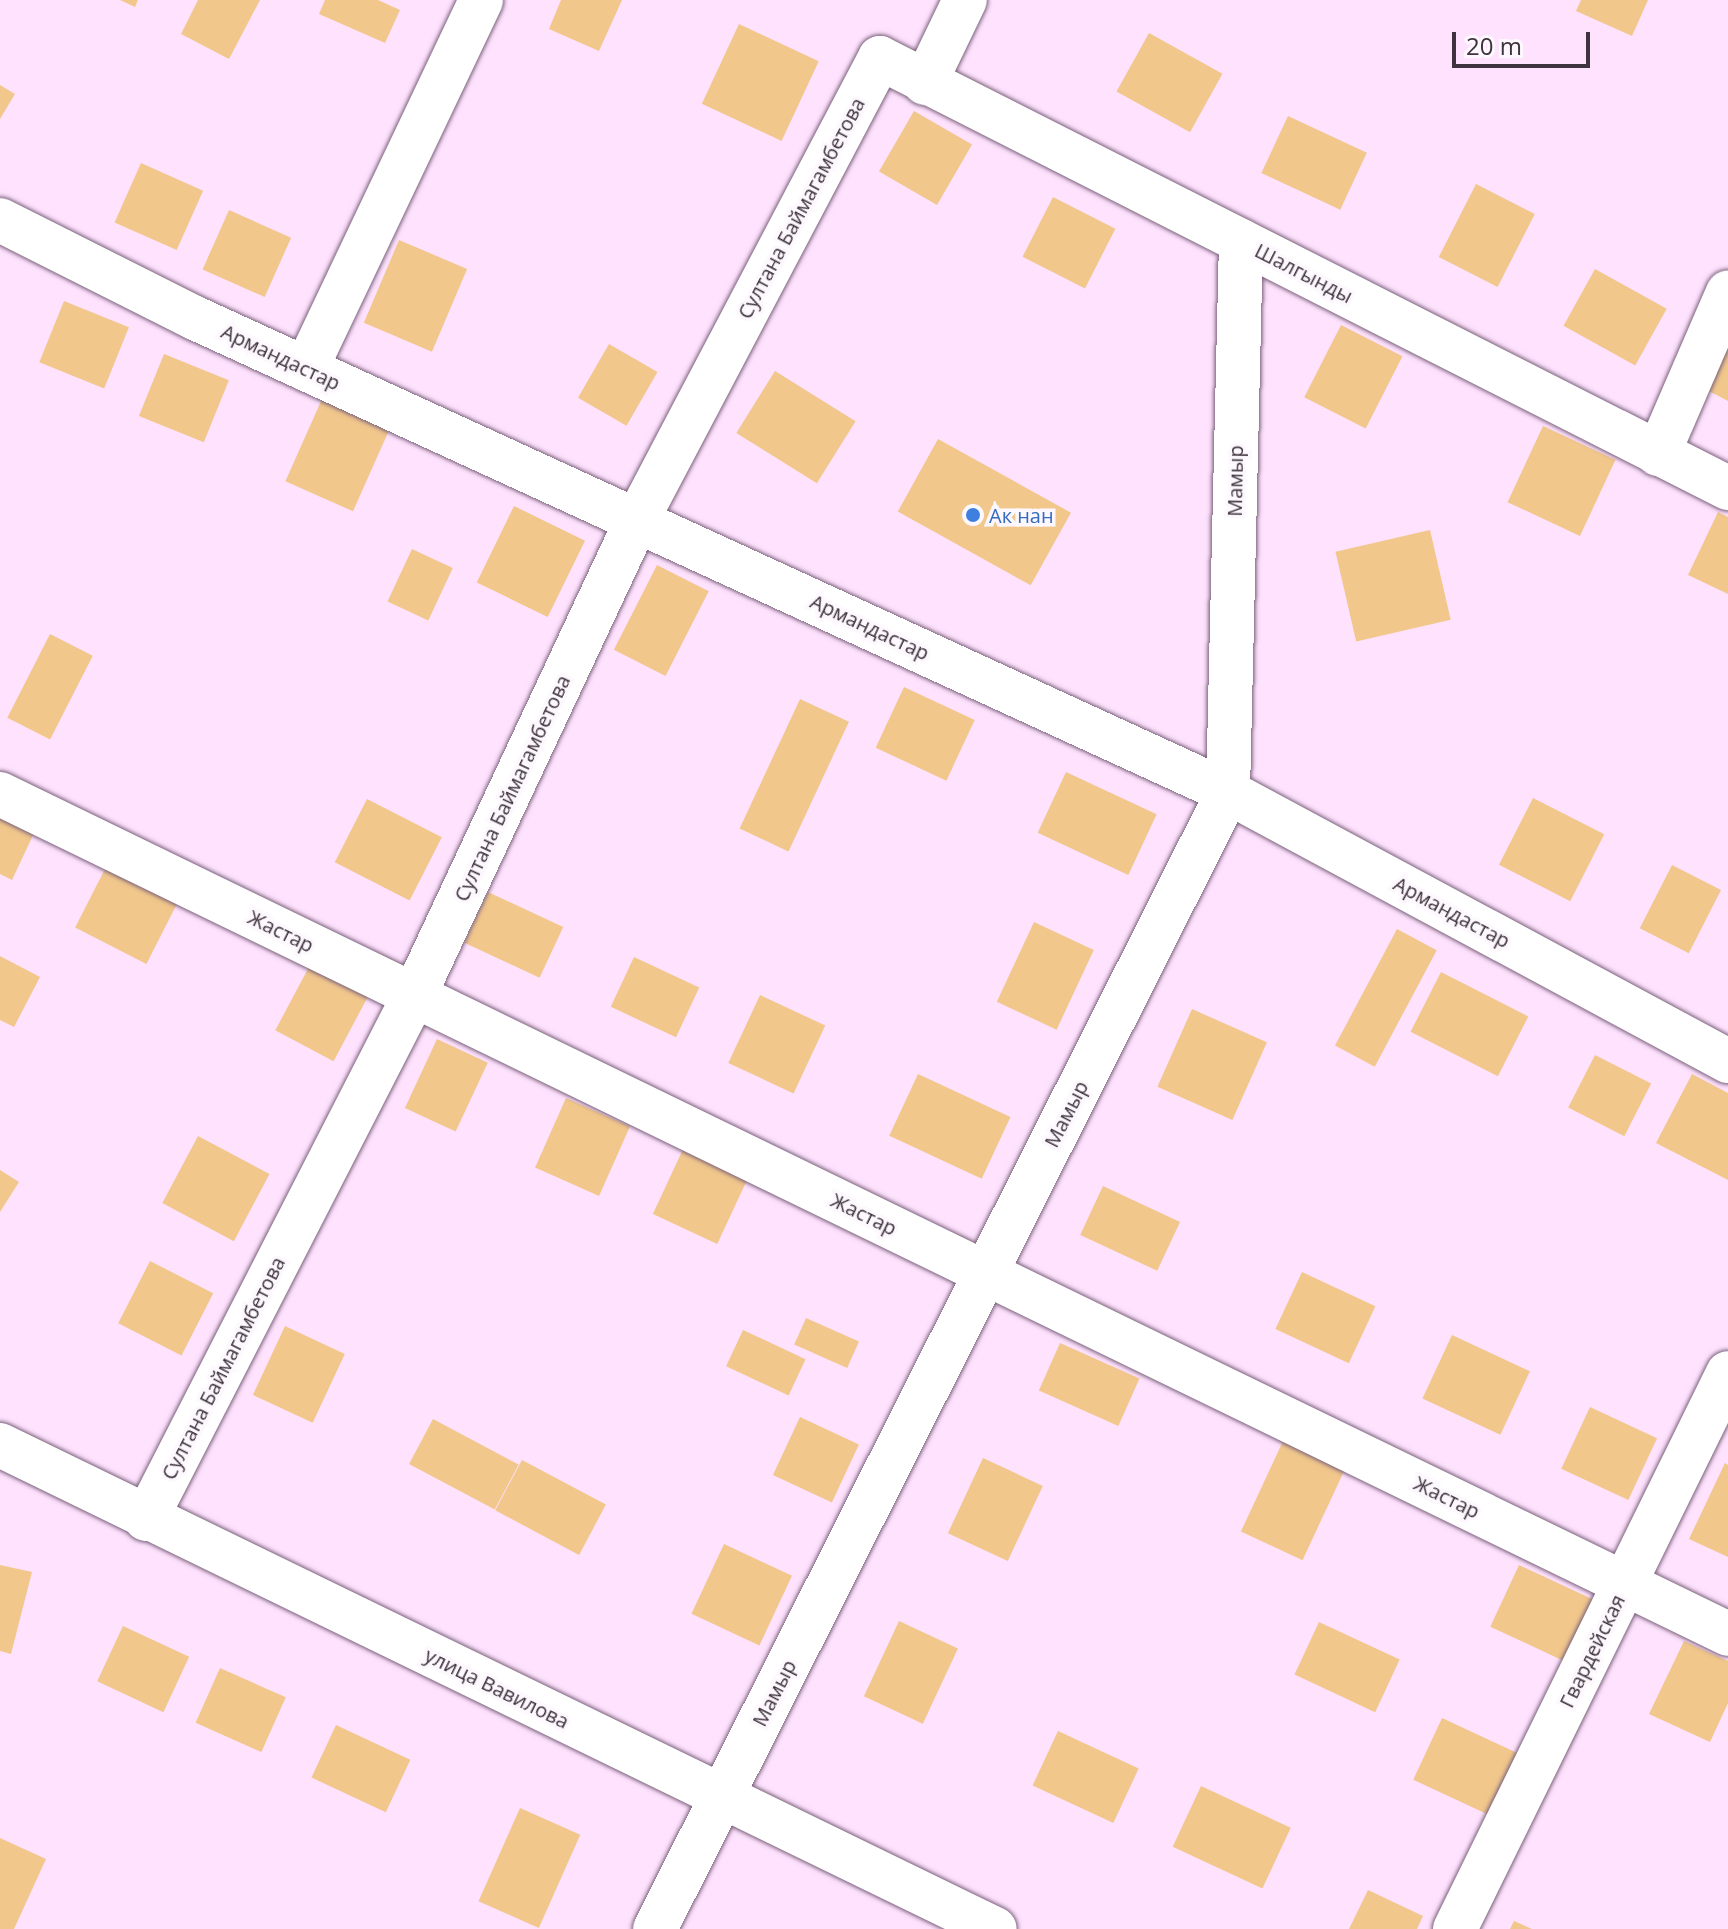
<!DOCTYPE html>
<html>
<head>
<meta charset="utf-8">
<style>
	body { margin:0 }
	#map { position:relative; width:1728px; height:1929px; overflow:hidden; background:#fee2fe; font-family:"Open Sans",sans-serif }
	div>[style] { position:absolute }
	.building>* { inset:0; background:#f1c78c; transform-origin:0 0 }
	.roads { filter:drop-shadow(0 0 2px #7a617a) drop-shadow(0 0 2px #7a617a) }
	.minor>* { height:44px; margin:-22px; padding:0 22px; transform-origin:22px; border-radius:22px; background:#fff }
	.dots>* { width:22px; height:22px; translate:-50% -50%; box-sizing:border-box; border:4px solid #fdf8fd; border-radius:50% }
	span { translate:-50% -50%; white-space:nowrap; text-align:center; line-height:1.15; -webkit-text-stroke:7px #fdf8fd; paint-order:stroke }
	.street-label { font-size:20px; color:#3e333e }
	.shop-label { font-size:20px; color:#366cbe }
	.left { translate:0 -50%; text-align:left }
	.scale { position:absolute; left:1452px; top:32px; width:138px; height:36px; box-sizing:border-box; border:4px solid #3e333e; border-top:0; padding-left:10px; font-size:24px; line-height:28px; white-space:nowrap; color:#3e333e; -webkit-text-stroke:6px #fdf8fd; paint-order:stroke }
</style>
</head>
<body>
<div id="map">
	<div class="building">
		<i style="clip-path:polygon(120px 0,138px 0,135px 7px)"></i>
		<i style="clip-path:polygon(198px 0,260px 0,229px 59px,181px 34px)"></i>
		<i style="clip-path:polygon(325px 0,378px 0,400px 10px,385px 43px,319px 14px)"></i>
		<i style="clip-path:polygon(561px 0,622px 0,599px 51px,549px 29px)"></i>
		<i style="clip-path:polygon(1581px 0,1648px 0,1632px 36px,1576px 11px)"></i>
		<i style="left:739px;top:24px;width:88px;height:88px;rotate:25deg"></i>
		<i style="left:1149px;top:33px;width:84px;height:67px;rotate:29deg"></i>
		<i style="clip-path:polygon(0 85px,15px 94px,0 119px)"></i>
		<i style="left:914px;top:111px;width:67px;height:70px;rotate:30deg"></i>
		<i style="left:1288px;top:116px;width:87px;height:63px;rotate:25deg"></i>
		<i style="left:141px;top:163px;width:68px;height:65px;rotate:24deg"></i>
		<i style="left:1476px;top:184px;width:66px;height:82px;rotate:27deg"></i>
		<i style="left:1053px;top:197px;width:70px;height:67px;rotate:27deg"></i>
		<i style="left:229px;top:210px;width:68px;height:65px;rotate:24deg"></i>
		<i style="left:399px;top:240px;width:74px;height:90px;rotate:23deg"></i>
		<i style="left:1595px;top:269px;width:82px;height:65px;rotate:29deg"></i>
		<i style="left:64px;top:301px;width:70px;height:66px;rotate:22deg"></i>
		<i style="left:1341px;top:325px;width:69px;height:81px;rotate:27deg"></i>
		<i style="left:609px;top:344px;width:56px;height:62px;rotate:30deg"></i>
		<i style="clip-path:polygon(1728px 347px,1728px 401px,1705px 389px)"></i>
		<i style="left:164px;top:354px;width:70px;height:67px;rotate:22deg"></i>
		<i style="left:775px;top:371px;width:95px;height:73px;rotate:32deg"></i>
		<i style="left:322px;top:399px;width:74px;height:90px;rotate:24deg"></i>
		<i style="left:1543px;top:426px;width:80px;height:84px;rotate:25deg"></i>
		<i style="left:938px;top:439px;width:152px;height:83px;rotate:29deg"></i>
		<i style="left:514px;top:506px;width:79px;height:85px;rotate:26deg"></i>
		<i style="clip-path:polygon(1718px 512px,1728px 517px,1728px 594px,1688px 575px)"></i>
		<i style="left:1430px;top:530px;width:92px;height:97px;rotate:77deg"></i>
		<i style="left:412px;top:549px;width:45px;height:58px;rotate:25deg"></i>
		<i style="left:657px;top:565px;width:58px;height:95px;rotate:27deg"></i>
		<i style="left:50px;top:634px;width:48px;height:94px;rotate:27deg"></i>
		<i style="left:904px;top:687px;width:78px;height:67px;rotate:25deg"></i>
		<i style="left:800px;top:699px;width:54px;height:143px;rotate:25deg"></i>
		<i style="left:1066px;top:772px;width:100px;height:67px;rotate:25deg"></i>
		<i style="left:1533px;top:798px;width:80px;height:75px;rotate:27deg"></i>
		<i style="left:367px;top:799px;width:84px;height:71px;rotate:27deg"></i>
		<i style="clip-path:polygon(0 814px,35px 831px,12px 880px,0 874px)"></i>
		<i style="left:1672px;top:865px;width:55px;height:71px;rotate:27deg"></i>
		<i style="left:106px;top:867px;width:80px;height:68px;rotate:27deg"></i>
		<i style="left:488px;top:892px;width:83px;height:56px;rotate:25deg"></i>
		<i style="left:1034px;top:922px;width:66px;height:88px;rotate:25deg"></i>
		<i style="left:1397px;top:929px;width:45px;height:132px;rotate:28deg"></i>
		<i style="clip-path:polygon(0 956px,40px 977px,14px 1027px,0 1020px)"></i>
		<i style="left:634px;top:957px;width:72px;height:55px;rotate:25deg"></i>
		<i style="left:310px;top:965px;width:66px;height:74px;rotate:28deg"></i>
		<i style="left:1441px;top:972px;width:98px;height:67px;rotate:27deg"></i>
		<i style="left:760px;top:995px;width:72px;height:75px;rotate:25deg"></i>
		<i style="left:1192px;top:1009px;width:82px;height:85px;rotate:24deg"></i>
		<i style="left:437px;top:1039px;width:56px;height:76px;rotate:25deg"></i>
		<i style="left:1595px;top:1055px;width:63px;height:59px;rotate:27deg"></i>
		<i style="left:918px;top:1074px;width:102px;height:68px;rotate:25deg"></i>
		<i style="clip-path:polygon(1692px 1074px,1728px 1093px,1728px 1180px,1656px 1143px)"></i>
		<i style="left:566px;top:1098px;width:70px;height:76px;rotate:24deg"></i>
		<i style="left:198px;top:1136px;width:81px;height:76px;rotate:28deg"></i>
		<i style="left:685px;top:1145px;width:71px;height:76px;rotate:25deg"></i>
		<i style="clip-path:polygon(0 1170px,19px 1182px,0 1212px)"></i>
		<i style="left:1103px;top:1186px;width:85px;height:54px;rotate:25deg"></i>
		<i style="left:150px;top:1261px;width:71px;height:70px;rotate:27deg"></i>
		<i style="left:1302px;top:1272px;width:81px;height:63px;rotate:25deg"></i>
		<i style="left:806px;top:1318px;width:58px;height:29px;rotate:24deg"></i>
		<i style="left:285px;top:1326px;width:66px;height:76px;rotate:25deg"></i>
		<i style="left:743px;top:1330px;width:69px;height:40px;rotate:25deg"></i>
		<i style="left:1452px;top:1335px;width:86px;height:70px;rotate:25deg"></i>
		<i style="left:1060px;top:1343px;width:87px;height:52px;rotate:24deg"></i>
		<i style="left:1590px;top:1407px;width:74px;height:68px;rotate:25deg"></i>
		<i style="left:800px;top:1417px;width:65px;height:64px;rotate:25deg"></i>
		<i style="left:433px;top:1419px;width:97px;height:51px;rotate:28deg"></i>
		<i style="left:1284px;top:1439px;width:68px;height:102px;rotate:25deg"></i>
		<i style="left:983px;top:1458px;width:66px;height:83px;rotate:25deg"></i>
		<i style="left:522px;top:1460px;width:95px;height:57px;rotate:28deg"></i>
		<i style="clip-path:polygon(1725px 1463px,1728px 1465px,1728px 1557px,1689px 1539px)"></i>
		<i style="left:724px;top:1544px;width:75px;height:77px;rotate:25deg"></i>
		<i style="clip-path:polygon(0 1565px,32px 1572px,11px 1654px,0 1651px)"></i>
		<i style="left:1519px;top:1565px;width:84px;height:68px;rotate:25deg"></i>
		<i style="left:899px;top:1621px;width:65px;height:83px;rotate:25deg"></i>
		<i style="left:1319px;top:1622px;width:89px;height:58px;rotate:25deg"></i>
		<i style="left:123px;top:1626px;width:73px;height:61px;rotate:25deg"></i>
		<i style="clip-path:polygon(1684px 1641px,1728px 1661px,1728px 1703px,1710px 1742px,1649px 1714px)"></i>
		<i style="left:220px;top:1668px;width:72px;height:60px;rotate:24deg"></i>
		<i style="left:1442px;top:1718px;width:83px;height:68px;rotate:25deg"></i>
		<i style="left:336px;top:1725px;width:82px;height:58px;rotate:25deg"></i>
		<i style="left:1058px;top:1731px;width:89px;height:60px;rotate:25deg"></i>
		<i style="left:1201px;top:1786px;width:99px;height:67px;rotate:25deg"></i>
		<i style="left:520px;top:1808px;width:66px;height:102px;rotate:24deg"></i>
		<i style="clip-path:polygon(0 1838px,46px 1859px,14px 1929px,0 1929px)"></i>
		<i style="clip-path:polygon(1368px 1890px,1423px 1916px,1417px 1929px,1349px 1929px)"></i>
		<i style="clip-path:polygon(1514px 1921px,1532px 1929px,1510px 1929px)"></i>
	</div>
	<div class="roads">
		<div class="minor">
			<i style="left:925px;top:83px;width:92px;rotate:-64.3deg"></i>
			<i style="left:0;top:220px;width:218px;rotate:26.7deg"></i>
			<i style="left:195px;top:318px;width:1137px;rotate:24.65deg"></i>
			<i style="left:1228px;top:792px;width:568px;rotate:28.28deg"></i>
			<i style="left:306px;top:369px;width:408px;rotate:-64.6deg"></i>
			<i style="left:1658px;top:454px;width:176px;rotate:-66.6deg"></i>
			<i style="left:0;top:794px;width:1921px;rotate:25.92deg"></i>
			<i style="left:0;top:1445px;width:1106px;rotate:25.94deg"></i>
			<i style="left:146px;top:1519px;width:588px;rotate:-62.87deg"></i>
			<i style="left:414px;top:996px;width:526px;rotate:-64.9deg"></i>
			<i style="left:637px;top:520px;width:522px;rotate:-62.26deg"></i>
			<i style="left:880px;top:58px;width:951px;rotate:26.89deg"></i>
			<i style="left:655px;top:1929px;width:1273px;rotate:-63.25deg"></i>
			<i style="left:1228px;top:792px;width:551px;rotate:-88.65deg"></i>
			<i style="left:1455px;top:1929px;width:619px;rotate:-63.85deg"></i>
		</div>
	</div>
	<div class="dots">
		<i style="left:973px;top:515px;background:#3f7fe0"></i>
	</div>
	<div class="street-label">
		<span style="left:801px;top:208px;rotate:-62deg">Султана Баймагамбетова</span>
		<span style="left:1304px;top:273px;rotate:27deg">Шалгынды</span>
		<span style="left:281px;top:357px;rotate:25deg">Армандастар</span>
		<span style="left:1235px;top:481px;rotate:-89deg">Мамыр</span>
		<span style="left:870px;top:627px;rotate:25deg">Армандастар</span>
		<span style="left:512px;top:788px;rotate:-65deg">Султана Баймагамбетова</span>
		<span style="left:1452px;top:912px;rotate:28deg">Армандастар</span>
		<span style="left:281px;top:931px;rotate:26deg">Жастар</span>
		<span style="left:1066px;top:1114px;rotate:-63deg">Мамыр</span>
		<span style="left:864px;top:1214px;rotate:26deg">Жастар</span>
		<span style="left:223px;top:1368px;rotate:-63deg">Султана Баймагамбетова</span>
		<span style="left:1447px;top:1497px;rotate:26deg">Жастар</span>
		<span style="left:1592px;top:1651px;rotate:-64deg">Гвардейская</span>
		<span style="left:497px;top:1688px;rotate:26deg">улица Вавилова</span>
		<span style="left:774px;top:1693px;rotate:-63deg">Мамыр</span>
	</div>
	<div class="shop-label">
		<span class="left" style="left:989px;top:515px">Ак нан</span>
	</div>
	<div class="scale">20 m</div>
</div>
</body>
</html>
